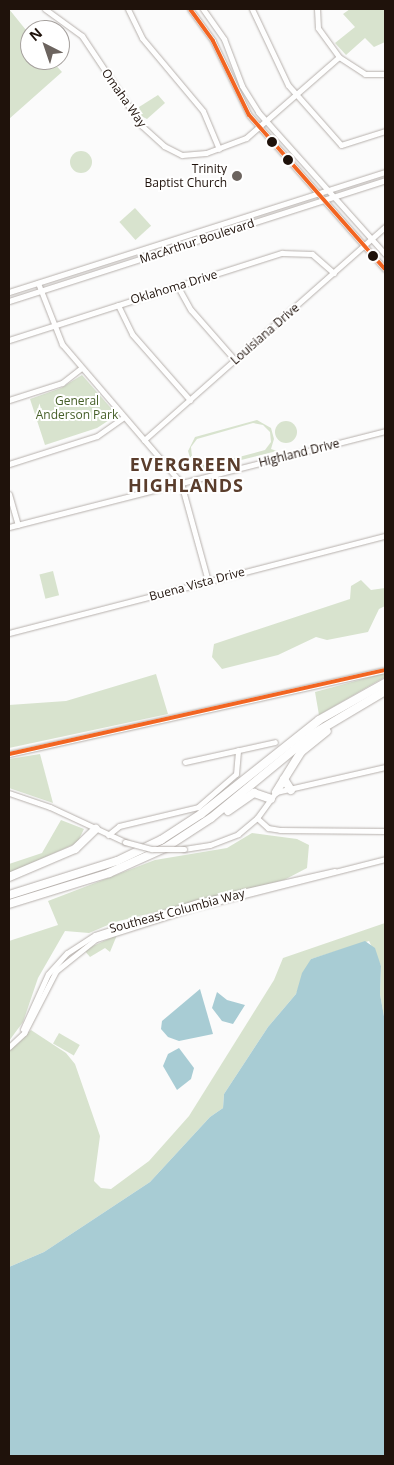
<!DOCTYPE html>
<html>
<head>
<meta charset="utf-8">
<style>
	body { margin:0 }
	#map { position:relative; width:394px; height:1465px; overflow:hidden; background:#fbfbfb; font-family:"Open Sans",sans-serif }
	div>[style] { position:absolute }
	.green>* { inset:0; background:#d8e3ce; transform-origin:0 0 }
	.round { border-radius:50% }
	.water>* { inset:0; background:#a8ccd4 }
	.roads { filter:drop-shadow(0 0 1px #b6b0ac) drop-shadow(0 0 1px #b6b0ac) }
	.minor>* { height:5px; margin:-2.5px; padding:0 2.5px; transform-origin:2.5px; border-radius:2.5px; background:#fefefe }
	.highway>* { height:8px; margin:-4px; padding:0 4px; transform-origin:4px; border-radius:4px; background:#fefefe }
	.bridges { filter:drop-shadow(0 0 1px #b6b0ac) drop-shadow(0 0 1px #b6b0ac) }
	.minor-bridge>* { height:5px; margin:-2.5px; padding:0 2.5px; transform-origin:2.5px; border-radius:2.5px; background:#fefefe }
	.bus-1>* { height:4px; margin:-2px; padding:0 2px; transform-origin:2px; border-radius:2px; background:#f26522 }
	.dots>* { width:14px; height:14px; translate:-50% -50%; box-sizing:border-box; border:2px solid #fff; border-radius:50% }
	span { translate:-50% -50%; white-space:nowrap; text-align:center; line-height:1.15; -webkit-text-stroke:4px #fff; paint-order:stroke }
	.street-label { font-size:12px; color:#1f120b }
	.poi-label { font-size:12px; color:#1f120b }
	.right { translate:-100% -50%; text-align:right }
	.park-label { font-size:12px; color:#465f28 }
	.district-label { font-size:18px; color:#5a3d2c; font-weight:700; letter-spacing:1px }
	.frame { position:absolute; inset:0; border:10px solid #1f120b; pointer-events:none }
	.north { position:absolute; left:20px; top:20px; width:50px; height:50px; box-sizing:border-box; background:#fff; border:1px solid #a5a09d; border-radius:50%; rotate:319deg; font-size:14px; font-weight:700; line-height:20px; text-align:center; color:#1f120b }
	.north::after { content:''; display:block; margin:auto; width:18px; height:22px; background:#6c645f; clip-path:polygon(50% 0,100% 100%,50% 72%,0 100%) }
</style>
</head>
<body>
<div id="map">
	<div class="green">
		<i style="clip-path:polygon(9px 9px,30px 35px,30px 60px,51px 60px,62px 72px,9px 119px)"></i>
		<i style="clip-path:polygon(350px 9px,385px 9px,385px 42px,374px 47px,365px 38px,346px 55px,335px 43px,355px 27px,343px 14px)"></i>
		<i style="clip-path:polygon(158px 95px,165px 103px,147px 119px,141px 116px,139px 107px)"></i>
		<i class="round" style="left:70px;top:151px;width:22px;height:22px"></i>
		<i style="left:135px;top:208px;width:24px;height:21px;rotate:48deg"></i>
		<i style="clip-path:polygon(82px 375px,117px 415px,97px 428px,45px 445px,30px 399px,61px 388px)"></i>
		<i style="clip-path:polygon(evenodd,257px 420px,271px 428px,274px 439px,271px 449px,277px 451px,194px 472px,199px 467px,191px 461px,188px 451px,195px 437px,257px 420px,253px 423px,263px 425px,270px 432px,271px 442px,265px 450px,209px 465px,199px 464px,192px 457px,191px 447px,197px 439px,253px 423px)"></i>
		<i class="round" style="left:275px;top:421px;width:22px;height:22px"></i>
		<i style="left:53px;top:571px;width:25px;height:14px;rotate:76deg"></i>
		<i style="clip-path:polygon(361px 580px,371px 590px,385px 588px,385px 606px,379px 609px,368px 632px,327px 640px,316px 637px,278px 655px,222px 669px,212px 657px,214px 644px,350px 599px,351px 586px)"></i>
		<i style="clip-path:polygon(385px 673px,385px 677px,319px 715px,315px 692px)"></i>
		<i style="clip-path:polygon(156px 674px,168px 714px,9px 748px,9px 705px,66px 701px)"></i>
		<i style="clip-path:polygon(40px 754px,53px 803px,9px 788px,9px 759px)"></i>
		<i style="clip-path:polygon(61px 820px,84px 829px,77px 843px,9px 873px,9px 864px,42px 853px)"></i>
		<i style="clip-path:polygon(252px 833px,297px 839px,309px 845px,307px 868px,284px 880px,115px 922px,89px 933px,65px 931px,38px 978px,23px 1022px,9px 1041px,9px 941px,58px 925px,48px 901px,155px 860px,227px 848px)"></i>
		<i style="clip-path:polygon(385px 923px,385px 1022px,380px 994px,381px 966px,369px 941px,311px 959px,296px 994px,268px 1027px,224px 1094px,223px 1108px,210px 1117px,150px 1182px,44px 1252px,9px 1267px,9px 1051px,31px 1030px,66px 1053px,75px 1064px,100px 1136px,94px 1181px,101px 1188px,111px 1189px,149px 1161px,189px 1116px,274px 980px,283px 958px)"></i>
		<i style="clip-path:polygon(117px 935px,110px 952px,105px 948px,90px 957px,84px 950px)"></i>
		<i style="left:59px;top:1033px;width:24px;height:12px;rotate:30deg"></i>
	</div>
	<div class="water">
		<i style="clip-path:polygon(365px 941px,375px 948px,381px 966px,380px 994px,385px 1022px,385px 1456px,9px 1456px,9px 1267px,44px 1252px,150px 1182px,210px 1117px,223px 1108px,224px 1094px,268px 1027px,296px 994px,302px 973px,311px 959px)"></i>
		<i style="clip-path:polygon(200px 989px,213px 1034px,179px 1041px,168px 1037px,161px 1029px,162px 1021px)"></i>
		<i style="clip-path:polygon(217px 992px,227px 1000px,245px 1005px,233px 1024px,222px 1021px,212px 1008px)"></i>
		<i style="clip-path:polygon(179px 1048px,194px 1068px,191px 1079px,177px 1090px,163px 1066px,168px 1054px)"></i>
	</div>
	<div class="roads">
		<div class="minor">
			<i style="left:45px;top:9px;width:46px;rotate:36.1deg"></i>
			<i style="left:82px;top:36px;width:108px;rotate:56.3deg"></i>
			<i style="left:142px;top:126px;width:30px;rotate:42deg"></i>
			<i style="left:164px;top:146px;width:20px;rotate:27deg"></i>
			<i style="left:182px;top:155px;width:24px;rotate:-5deg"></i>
			<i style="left:206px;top:153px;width:43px;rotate:-20.6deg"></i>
			<i style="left:246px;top:138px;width:123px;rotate:-41.1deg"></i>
			<i style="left:128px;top:9px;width:32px;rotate:64deg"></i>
			<i style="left:142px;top:38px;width:95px;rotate:50.1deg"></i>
			<i style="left:203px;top:111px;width:41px;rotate:67.2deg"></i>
			<i style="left:190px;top:9px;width:39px;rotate:54deg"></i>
			<i style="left:213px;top:41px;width:82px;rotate:64.1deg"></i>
			<i style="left:249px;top:115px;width:205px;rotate:48.6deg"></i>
			<i style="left:203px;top:9px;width:37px;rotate:55deg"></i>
			<i style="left:224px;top:39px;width:50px;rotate:69deg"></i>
			<i style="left:242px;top:86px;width:31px;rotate:58deg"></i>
			<i style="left:258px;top:112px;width:191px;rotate:48.2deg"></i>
			<i style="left:252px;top:9px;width:84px;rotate:64.7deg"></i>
			<i style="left:288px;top:85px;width:80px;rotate:48.5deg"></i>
			<i style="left:341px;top:145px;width:46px;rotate:-17.7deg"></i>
			<i style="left:317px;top:9px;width:19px;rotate:87deg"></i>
			<i style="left:318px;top:28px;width:36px;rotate:54deg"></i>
			<i style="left:339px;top:57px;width:31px;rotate:33deg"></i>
			<i style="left:365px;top:74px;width:20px"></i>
			<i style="left:38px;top:283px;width:66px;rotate:68.5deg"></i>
			<i style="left:62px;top:344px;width:183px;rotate:49.4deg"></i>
			<i style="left:181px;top:483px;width:102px;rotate:74.6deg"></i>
			<i style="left:178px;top:287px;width:26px;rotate:61deg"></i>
			<i style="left:191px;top:310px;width:67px;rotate:48.7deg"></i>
			<i style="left:9px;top:292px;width:395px;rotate:-17.7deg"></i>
			<i style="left:9px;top:301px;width:395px;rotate:-17.8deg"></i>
			<i style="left:118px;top:305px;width:32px;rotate:64deg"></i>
			<i style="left:132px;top:334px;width:88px;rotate:48.7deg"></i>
			<i style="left:9px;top:340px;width:287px;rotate:-17.7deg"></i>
			<i style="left:282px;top:253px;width:30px;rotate:2deg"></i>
			<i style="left:312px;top:254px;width:29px;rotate:41deg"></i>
			<i style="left:9px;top:400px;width:56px;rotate:-17.8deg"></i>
			<i style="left:62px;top:383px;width:24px;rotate:-38deg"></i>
			<i style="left:144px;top:440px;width:322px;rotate:-41.5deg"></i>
			<i style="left:9px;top:464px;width:92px;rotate:-17.7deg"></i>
			<i style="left:97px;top:436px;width:33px;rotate:-35deg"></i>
			<i style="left:9px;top:494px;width:32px;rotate:74deg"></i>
			<i style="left:9px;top:527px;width:388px;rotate:-14.3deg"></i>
			<i style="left:9px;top:633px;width:388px;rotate:-14.5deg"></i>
			<i style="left:9px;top:754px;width:385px;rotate:-12.6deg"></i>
			<i style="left:185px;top:762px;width:92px;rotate:-12.5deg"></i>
			<i style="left:9px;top:793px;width:43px;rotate:18.9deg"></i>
			<i style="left:50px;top:807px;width:83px;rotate:25deg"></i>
			<i style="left:257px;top:818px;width:15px;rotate:42deg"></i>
			<i style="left:268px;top:828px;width:12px;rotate:9deg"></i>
			<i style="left:280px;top:830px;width:105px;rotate:0.5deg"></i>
			<i style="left:108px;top:835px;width:14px;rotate:-39deg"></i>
			<i style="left:119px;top:826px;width:81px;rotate:-13.5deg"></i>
			<i style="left:198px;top:807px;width:50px;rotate:-41deg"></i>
			<i style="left:236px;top:774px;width:24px;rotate:-85deg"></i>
			<i style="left:184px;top:849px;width:26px;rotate:-9deg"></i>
			<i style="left:210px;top:845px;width:30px;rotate:-21deg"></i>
			<i style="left:238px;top:834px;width:25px;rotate:-40deg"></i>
			<i style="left:257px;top:818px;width:32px;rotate:-54deg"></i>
			<i style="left:276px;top:792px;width:112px;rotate:-12.9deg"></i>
			<i style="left:23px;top:1029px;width:60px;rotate:-65.6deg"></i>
			<i style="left:48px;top:974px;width:28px;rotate:-48deg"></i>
			<i style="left:67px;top:953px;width:33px;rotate:-33deg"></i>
			<i style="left:95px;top:935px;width:108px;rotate:-17.8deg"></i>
			<i style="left:198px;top:902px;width:140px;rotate:-12.8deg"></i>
			<i style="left:9px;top:1047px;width:21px;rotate:-43deg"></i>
			<i style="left:24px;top:1033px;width:70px;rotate:-62.7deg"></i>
			<i style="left:56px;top:971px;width:51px;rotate:-38.7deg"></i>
			<i style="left:96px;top:939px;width:106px;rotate:-17.6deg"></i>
			<i style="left:197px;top:907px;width:194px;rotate:-14.3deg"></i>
		</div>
		<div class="highway">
			<i style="left:284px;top:779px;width:13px;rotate:58deg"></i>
			<i style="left:276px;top:792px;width:47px;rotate:-58deg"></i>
			<i style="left:301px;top:752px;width:33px;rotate:-39deg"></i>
			<i style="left:228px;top:811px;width:32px;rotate:-35deg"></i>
			<i style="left:254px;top:793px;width:18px;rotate:19deg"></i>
			<i style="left:9px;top:877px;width:72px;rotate:-23deg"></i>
			<i style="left:75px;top:849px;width:29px;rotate:-44deg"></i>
			<i style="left:9px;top:895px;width:113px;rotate:-17.5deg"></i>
			<i style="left:117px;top:861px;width:49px;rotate:-25.5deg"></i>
			<i style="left:161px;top:840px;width:48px;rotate:-33deg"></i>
			<i style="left:201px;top:814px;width:151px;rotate:-38.5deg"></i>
			<i style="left:319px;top:720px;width:76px;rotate:-29.3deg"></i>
			<i style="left:9px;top:904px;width:105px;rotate:-17.2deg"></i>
			<i style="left:109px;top:873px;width:61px;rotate:-24.1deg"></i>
			<i style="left:165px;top:848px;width:55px;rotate:-33.1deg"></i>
			<i style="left:211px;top:818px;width:132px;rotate:-39.5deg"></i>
			<i style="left:313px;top:734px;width:84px;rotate:-30.8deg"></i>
		</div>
	</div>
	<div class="bridges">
		<div class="minor-bridge">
			<i style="left:125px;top:842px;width:28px;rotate:15deg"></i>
			<i style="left:152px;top:849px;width:32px"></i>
		</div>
	</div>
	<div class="bus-1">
		<i style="left:190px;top:9px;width:39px;rotate:54deg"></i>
		<i style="left:213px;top:41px;width:82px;rotate:64.1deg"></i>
		<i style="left:249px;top:115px;width:205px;rotate:48.6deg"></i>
		<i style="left:9px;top:754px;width:385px;rotate:-12.6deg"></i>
	</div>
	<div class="dots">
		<i style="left:272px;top:142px;background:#1f120b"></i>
		<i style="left:288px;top:160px;background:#1f120b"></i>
		<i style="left:237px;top:176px;background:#6c645f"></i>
		<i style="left:373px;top:256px;background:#1f120b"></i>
	</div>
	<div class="street-label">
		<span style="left:124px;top:98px;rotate:55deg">Omaha Way</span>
		<span style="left:197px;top:241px;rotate:-18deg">MacArthur Boulevard</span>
		<span style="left:174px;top:287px;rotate:-17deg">Oklahoma Drive</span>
		<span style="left:265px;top:334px;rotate:-41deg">Louisiana Drive</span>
		<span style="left:299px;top:453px;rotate:-14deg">Highland Drive</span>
		<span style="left:197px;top:584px;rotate:-15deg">Buena Vista Drive</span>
		<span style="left:177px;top:911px;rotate:-15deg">Southeast Columbia Way</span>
	</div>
	<div class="poi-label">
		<span class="right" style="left:227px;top:176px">Trinity<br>Baptist Church</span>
	</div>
	<div class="park-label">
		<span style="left:77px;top:408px">General<br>Anderson Park</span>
	</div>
	<div class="district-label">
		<span style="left:186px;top:475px">EVERGREEN<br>HIGHLANDS</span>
	</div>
	<div class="frame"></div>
	<div class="north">N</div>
</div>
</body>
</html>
